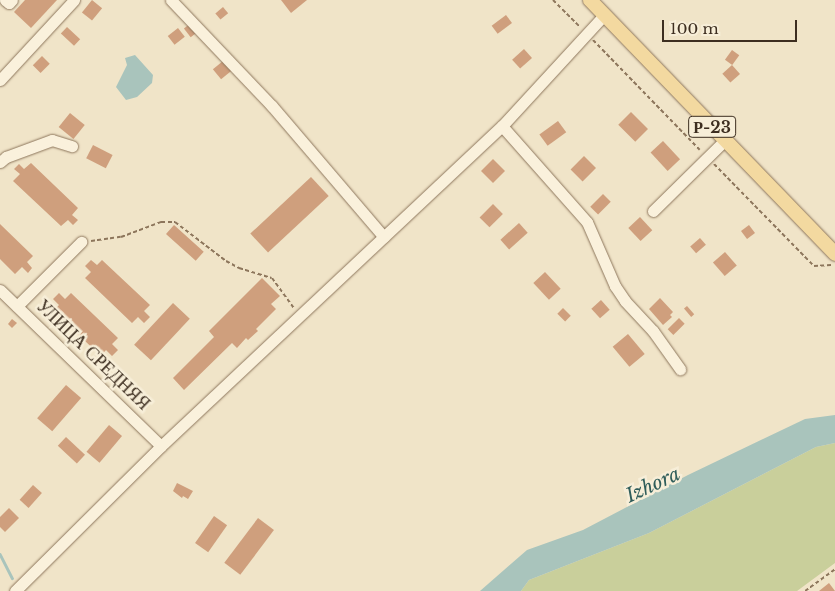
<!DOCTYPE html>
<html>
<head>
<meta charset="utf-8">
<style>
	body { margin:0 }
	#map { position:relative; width:835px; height:591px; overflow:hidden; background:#f0e4c8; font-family:"Libre Baskerville",serif }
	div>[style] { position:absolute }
	.green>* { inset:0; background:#c9cf9b }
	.water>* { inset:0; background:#a9c4bc }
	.stream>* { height:2.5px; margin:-1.25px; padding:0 1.25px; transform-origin:1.25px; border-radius:1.25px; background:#a9c4bc }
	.building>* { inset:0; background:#cf9f7d; transform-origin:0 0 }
	.path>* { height:2px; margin-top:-1px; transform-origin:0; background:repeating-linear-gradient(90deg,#8d765c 0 4px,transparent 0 6.5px) }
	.roads { filter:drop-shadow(0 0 1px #8d765c) drop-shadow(0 0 1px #8d765c) }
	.minor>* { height:11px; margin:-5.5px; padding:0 5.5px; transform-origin:5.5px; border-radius:5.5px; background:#faf1dc }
	.major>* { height:14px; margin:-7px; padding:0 7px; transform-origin:7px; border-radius:7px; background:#f3d9a0 }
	span { translate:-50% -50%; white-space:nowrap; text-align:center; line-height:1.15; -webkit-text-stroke:5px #f7eed8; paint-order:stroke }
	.shield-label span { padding:1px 4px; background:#f7eed8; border:1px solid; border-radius:4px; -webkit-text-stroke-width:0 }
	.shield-label { font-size:16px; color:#3d2e20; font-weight:700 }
	.street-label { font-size:18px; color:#3d2e20 }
	.water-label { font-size:19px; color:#2f5d5a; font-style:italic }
	.scale { position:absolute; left:662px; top:20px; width:135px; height:22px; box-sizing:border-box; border:2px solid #3d2e20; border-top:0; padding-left:6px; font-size:15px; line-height:18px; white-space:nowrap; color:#3d2e20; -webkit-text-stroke:4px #f7eed8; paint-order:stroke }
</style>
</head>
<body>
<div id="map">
	<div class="green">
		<i style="clip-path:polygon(835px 443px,835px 563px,797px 591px,521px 591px,529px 580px,649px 533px,816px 447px)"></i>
	</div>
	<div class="water">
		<i style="clip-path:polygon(135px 55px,153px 75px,152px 83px,137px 97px,126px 100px,116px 87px,127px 65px,125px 58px)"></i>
		<i style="clip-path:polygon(835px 415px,835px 443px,816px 447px,649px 533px,529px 580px,521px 591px,480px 591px,527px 550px,583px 530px,688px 475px,805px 419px)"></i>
	</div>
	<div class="stream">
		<i style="left:0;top:554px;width:27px;rotate:63deg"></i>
	</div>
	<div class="building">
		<i style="clip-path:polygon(25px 0,57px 0,31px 28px,14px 12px)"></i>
		<i style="left:92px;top:0;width:13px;height:16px;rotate:39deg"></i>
		<i style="clip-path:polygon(281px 0,307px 0,291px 13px)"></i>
		<i style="left:223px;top:7px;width:8px;height:10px;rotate:50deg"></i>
		<i style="left:506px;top:15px;width:10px;height:18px;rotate:53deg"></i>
		<i style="left:191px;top:23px;width:11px;height:9px;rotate:52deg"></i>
		<i style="left:67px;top:27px;width:18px;height:9px;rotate:43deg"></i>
		<i style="left:178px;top:28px;width:11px;height:13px;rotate:52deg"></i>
		<i style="left:524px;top:49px;width:12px;height:16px;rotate:48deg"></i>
		<i style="left:732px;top:50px;width:9px;height:12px;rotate:36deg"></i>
		<i style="left:42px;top:56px;width:11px;height:13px;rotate:45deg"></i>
		<i style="left:223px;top:61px;width:13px;height:13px;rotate:51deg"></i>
		<i style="left:732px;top:65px;width:12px;height:13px;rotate:48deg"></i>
		<i style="left:631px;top:112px;width:24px;height:18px;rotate:45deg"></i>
		<i style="left:70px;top:113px;width:19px;height:18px;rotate:39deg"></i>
		<i style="left:558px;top:121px;width:14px;height:23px;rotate:54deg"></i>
		<i style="left:663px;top:141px;width:25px;height:17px;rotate:47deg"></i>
		<i style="left:93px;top:145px;width:22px;height:15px;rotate:27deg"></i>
		<i style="left:584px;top:156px;width:17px;height:19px;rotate:45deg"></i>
		<i style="left:493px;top:159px;width:17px;height:17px;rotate:45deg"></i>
		<i style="clip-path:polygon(31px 163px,78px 208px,72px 215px,78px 220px,73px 225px,68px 220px,61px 226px,13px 181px,20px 174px,14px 169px,19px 164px,24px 169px)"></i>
		<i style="left:311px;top:177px;width:26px;height:83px;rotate:47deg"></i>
		<i style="left:603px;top:194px;width:11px;height:18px;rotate:45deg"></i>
		<i style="left:493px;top:204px;width:14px;height:19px;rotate:45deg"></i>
		<i style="left:640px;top:217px;width:18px;height:16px;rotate:47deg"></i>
		<i style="left:519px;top:223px;width:13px;height:25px;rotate:48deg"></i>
		<i style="clip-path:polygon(0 224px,33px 256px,27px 262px,32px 268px,28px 273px,22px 267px,15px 274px,0 259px)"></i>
		<i style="left:174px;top:225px;width:40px;height:12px;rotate:42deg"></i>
		<i style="left:749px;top:225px;width:10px;height:10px;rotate:53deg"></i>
		<i style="left:700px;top:238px;width:9px;height:13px;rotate:49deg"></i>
		<i style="left:725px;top:252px;width:18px;height:16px;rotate:49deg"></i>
		<i style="clip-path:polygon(91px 260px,97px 265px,102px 260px,150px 305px,144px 311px,150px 317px,144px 323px,138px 317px,132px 323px,85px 278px,91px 272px,85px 266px)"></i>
		<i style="left:545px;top:272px;width:23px;height:16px;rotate:47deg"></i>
		<i style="clip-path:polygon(262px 278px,280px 296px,271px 304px,276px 309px,256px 329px,258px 331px,248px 340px,246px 338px,237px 348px,232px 343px,184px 390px,173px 378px,214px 337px,209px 331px)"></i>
		<i style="clip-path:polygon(59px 293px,65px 299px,71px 293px,118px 338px,112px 344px,118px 350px,112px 356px,106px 350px,101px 356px,53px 311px,59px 305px,53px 299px)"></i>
		<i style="clip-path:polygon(660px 298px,673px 312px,670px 315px,672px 317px,663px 325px,649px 309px)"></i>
		<i style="left:601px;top:300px;width:13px;height:13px;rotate:48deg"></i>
		<i style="left:173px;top:303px;width:23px;height:57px;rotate:43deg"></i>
		<i style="left:687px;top:306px;width:11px;height:4px;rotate:49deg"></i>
		<i style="left:563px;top:308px;width:11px;height:8px;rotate:45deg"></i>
		<i style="left:679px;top:318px;width:8px;height:16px;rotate:45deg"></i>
		<i style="clip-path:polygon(12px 319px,17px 323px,12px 328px,8px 324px)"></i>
		<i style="left:628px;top:334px;width:26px;height:20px;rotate:50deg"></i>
		<i style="left:66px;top:385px;width:20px;height:44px;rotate:41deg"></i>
		<i style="left:109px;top:425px;width:17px;height:35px;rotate:40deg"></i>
		<i style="left:66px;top:437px;width:26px;height:12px;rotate:43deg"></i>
		<i style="clip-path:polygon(177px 483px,193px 491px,188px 499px,183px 496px,182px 498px,173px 491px)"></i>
		<i style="left:33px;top:485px;width:12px;height:20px;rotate:42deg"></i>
		<i style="clip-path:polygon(9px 508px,19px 518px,5px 532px,0 527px,0 517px)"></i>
		<i style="left:214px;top:516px;width:16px;height:33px;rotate:35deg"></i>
		<i style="left:258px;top:518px;width:20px;height:56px;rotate:37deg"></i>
		<i style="clip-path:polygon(829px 583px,835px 591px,819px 591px)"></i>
	</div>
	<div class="path">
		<i style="left:553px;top:0;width:37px;rotate:45deg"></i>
		<i style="left:593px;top:40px;width:153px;rotate:45.8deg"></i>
		<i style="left:714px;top:164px;width:143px;rotate:45.6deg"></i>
		<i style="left:814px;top:266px;width:17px;rotate:-3deg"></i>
		<i style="left:91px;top:241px;width:30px;rotate:-8deg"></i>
		<i style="left:121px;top:237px;width:43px;rotate:-20.6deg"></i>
		<i style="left:161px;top:222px;width:14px"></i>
		<i style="left:175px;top:222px;width:64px;rotate:37.4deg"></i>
		<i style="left:226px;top:261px;width:15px;rotate:28deg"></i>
		<i style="left:239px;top:268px;width:34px;rotate:17deg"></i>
		<i style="left:272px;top:278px;width:37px;rotate:54deg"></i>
		<i style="left:805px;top:591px;width:37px;rotate:-36deg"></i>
	</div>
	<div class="roads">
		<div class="minor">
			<i style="left:5px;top:0;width:5px;rotate:37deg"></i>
			<i style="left:9px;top:3px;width:4px;rotate:-45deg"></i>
			<i style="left:171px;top:0;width:146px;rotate:46.4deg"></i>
			<i style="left:272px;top:106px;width:172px;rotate:49.5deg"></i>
			<i style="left:0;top:80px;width:109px;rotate:-47.2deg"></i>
			<i style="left:502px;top:126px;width:128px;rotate:48.5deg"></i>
			<i style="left:587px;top:222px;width:70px;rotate:66.4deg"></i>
			<i style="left:615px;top:286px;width:18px;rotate:56deg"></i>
			<i style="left:625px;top:301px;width:41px;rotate:47deg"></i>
			<i style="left:653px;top:331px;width:47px;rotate:54.6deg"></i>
			<i style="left:0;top:162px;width:8px;rotate:-40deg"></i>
			<i style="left:6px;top:157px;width:49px;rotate:-20.3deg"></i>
			<i style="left:52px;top:140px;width:21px;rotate:17deg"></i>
			<i style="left:653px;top:211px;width:101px;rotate:-44.6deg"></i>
			<i style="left:0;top:290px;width:224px;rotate:44.1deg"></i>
			<i style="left:17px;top:306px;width:91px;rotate:-45deg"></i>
			<i style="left:15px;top:591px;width:206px;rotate:-44.8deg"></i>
			<i style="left:161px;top:446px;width:468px;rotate:-43.2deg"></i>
			<i style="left:502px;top:126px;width:151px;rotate:-47.4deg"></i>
		</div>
		<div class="major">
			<i style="left:590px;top:0;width:353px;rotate:46deg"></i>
		</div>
	</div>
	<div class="shield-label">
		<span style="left:712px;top:127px">Р-23</span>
	</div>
	<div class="street-label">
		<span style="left:93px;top:355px;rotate:44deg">УЛИЦА СРЕДНЯЯ</span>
	</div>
	<div class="water-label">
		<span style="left:653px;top:485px;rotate:-25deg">Izhora</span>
	</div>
	<div class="scale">100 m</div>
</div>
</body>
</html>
